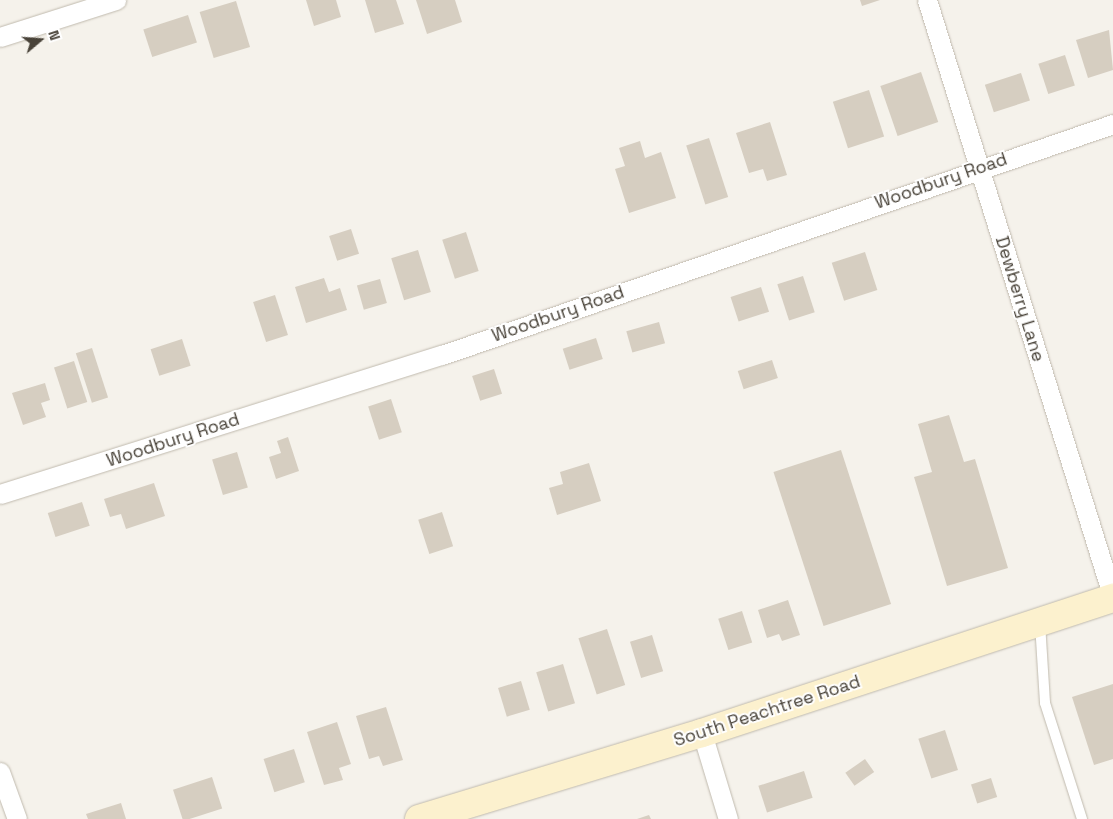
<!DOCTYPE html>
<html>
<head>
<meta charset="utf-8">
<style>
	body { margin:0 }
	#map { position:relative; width:1113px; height:819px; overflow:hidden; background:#f5f2eb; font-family:"Space Grotesk",sans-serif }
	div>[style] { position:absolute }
	.building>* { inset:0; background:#d6cec1; transform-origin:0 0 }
	.roads { filter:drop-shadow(0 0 1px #c0baae) drop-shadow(0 0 1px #c0baae) }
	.lane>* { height:10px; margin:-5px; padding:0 5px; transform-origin:5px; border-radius:5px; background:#fff }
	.street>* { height:19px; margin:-9.5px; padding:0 9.5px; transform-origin:9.5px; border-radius:9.5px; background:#fff }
	.secondary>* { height:28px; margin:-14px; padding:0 14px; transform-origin:14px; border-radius:14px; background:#fcf1ce }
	span { translate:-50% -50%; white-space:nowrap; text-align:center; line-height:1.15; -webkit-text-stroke:4px #fff; paint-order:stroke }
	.street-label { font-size:18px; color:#494339 }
	.north { position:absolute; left:15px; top:15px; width:50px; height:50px; -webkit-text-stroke:4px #fff; paint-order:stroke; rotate:72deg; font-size:14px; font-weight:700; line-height:20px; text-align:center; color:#494339 }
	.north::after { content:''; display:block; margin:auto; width:18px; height:22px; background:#494339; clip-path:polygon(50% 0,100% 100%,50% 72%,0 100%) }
</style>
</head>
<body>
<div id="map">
	<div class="building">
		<i style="clip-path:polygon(306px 0,336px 0,341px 17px,314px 26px)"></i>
		<i style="clip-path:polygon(365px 0,396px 0,404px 24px,375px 33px)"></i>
		<i style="clip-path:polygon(416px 0,455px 0,462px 22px,427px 34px)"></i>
		<i style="clip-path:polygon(860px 0,880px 0,862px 6px)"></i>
		<i style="left:236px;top:1px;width:48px;height:38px;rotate:73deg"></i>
		<i style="left:188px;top:15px;width:29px;height:47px;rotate:72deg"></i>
		<i style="clip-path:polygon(1109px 30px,1113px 70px,1088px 78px,1076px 40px)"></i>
		<i style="left:1065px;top:55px;width:32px;height:28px;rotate:72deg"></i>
		<i style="left:921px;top:72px;width:53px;height:43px;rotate:71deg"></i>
		<i style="left:1021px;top:73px;width:29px;height:38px;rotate:72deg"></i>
		<i style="left:869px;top:90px;width:49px;height:38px;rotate:72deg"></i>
		<i style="clip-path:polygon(770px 122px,787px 175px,767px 181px,763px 169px,749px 173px,736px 133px)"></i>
		<i style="left:709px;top:138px;width:62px;height:24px;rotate:72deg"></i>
		<i style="clip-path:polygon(640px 141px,645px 158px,661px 152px,676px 198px,629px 213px,615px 169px,625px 166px,619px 148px)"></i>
		<i style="left:351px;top:229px;width:26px;height:23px;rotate:72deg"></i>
		<i style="left:466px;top:232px;width:41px;height:25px;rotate:72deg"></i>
		<i style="left:418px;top:250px;width:44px;height:28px;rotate:73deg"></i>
		<i style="left:865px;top:252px;width:40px;height:35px;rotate:72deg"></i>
		<i style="left:803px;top:276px;width:38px;height:27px;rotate:72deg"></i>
		<i style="clip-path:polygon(324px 278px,329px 292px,340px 288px,347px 310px,306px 323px,295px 287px)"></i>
		<i style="left:380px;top:279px;width:25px;height:24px;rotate:74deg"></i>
		<i style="left:761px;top:287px;width:26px;height:32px;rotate:72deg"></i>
		<i style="left:275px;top:295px;width:42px;height:23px;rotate:72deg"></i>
		<i style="left:659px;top:322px;width:22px;height:34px;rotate:74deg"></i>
		<i style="left:596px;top:338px;width:22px;height:35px;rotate:72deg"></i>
		<i style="left:182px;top:339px;width:28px;height:33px;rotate:72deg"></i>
		<i style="left:92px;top:348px;width:52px;height:17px;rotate:72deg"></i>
		<i style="left:772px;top:360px;width:19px;height:36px;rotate:72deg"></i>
		<i style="left:74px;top:361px;width:43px;height:21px;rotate:72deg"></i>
		<i style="left:494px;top:369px;width:26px;height:23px;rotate:72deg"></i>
		<i style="clip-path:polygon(45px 383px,50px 400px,41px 403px,46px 417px,23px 425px,12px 393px)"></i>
		<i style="left:391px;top:399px;width:35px;height:24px;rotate:72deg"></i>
		<i style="clip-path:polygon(949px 415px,964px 462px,975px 459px,1008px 568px,947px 586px,914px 477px,932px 472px,918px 424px)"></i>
		<i style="clip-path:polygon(288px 437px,299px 471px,276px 479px,269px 457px,281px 453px,277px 441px)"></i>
		<i style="left:841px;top:450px;width:162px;height:71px;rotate:72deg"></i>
		<i style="left:237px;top:452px;width:37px;height:26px;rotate:73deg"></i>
		<i style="clip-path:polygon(589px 463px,601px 501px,557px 515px,549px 488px,563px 484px,560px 472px)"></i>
		<i style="clip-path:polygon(154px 483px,165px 516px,126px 529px,121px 514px,110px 517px,104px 499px)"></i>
		<i style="left:82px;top:502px;width:25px;height:36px;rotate:72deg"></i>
		<i style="left:442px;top:512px;width:36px;height:25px;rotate:72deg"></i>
		<i style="clip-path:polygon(788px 600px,800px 635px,782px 641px,779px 634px,767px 638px,758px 610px)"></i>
		<i style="left:742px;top:611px;width:33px;height:25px;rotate:72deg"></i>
		<i style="left:607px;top:629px;width:59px;height:30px;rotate:72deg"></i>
		<i style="left:652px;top:635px;width:38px;height:23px;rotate:73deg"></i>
		<i style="left:563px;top:664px;width:41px;height:28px;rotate:73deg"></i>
		<i style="left:521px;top:681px;width:30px;height:24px;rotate:73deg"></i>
		<i style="clip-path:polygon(1113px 684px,1113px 759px,1094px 765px,1072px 697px)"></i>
		<i style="clip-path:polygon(386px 707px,403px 760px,383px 766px,379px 756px,369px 759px,356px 716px)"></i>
		<i style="clip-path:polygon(337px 722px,351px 764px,339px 768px,343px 780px,324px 785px,307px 732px)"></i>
		<i style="left:945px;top:730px;width:42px;height:28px;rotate:72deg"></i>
		<i style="left:294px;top:749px;width:35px;height:32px;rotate:72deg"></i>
		<i style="left:865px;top:759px;width:16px;height:24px;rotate:55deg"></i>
		<i style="left:804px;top:771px;width:28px;height:48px;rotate:72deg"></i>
		<i style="left:212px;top:777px;width:33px;height:41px;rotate:72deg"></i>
		<i style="left:991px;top:778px;width:20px;height:21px;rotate:72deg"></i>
		<i style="clip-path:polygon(121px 803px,126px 819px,88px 819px,86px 814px)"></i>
		<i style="clip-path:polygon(649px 815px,651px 819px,637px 819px)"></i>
	</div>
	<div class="roads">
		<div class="lane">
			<i style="left:1040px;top:623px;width:80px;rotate:86.4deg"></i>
			<i style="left:1045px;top:703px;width:122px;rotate:72.3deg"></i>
		</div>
		<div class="street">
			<i style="left:927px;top:0;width:626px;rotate:72.72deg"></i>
			<i style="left:0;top:37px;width:122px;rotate:-17.7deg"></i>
			<i style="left:0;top:494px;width:463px;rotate:-17.5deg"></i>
			<i style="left:442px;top:355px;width:710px;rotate:-19deg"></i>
			<i style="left:702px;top:733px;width:90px;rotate:73.2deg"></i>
			<i style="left:0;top:772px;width:50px;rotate:70.1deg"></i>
		</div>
		<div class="secondary">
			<i style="left:419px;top:819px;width:296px;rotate:-16.9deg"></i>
			<i style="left:702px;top:733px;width:433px;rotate:-18.2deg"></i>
		</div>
	</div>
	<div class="street-label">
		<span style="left:941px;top:181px;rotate:-19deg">Woodbury Road</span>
		<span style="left:1020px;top:299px;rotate:73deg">Dewberry Lane</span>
		<span style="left:558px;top:314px;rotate:-19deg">Woodbury Road</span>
		<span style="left:173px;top:440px;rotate:-18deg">Woodbury Road</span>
		<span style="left:767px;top:711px;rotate:-18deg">South Peachtree Road</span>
	</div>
	<div class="north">N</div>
</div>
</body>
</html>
